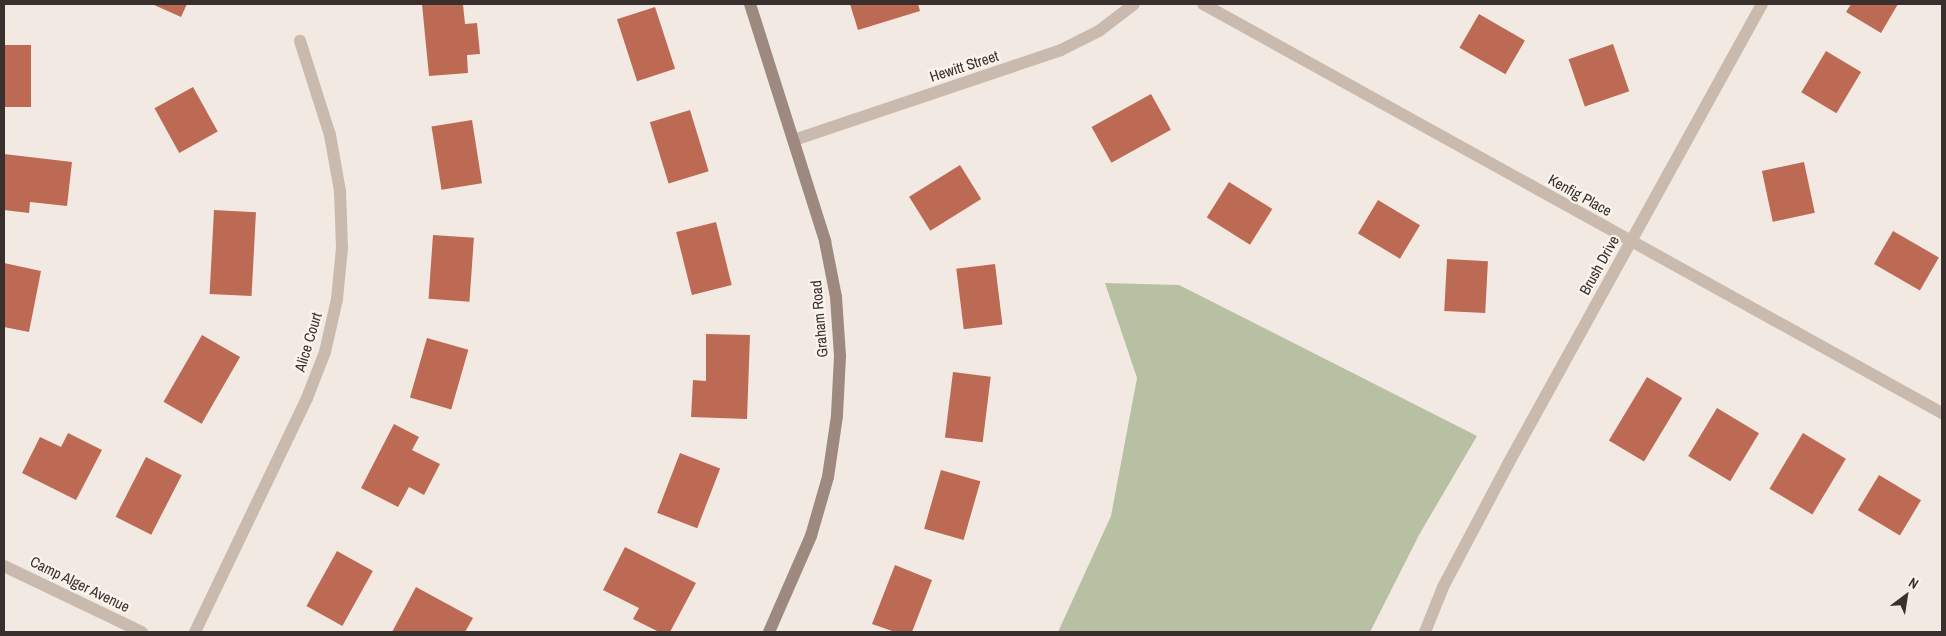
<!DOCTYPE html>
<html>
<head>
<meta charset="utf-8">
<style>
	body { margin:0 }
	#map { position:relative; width:1946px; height:636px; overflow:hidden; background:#f2eae2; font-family:"Archivo Narrow",sans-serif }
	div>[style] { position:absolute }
	.green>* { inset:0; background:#b7c0a2 }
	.building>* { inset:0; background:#bd6a54; transform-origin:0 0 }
	.lane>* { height:12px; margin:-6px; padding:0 6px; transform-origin:6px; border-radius:6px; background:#cabaae }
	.street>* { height:12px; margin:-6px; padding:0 6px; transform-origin:6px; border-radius:6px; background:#cabaae }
	.secondary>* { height:12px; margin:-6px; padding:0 6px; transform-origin:6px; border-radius:6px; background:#9d897f }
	span { translate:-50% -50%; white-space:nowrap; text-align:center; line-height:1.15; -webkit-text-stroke:4.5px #faf4ee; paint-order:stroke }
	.street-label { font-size:15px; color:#392f2c }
	.frame { position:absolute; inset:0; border:5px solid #392f2c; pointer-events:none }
	.north { position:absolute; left:1881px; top:571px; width:50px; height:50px; -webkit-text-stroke:4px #faf4ee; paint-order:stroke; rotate:31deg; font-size:14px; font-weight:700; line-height:20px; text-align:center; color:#392f2c }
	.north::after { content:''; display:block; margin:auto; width:18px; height:22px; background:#392f2c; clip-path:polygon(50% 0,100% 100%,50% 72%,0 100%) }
</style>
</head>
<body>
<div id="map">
	<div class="green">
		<i style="clip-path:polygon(1105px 283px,1179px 285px,1477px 436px,1419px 535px,1370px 632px,1058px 632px,1111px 516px,1137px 378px)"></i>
	</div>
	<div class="building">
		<i style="clip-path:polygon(152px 4px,187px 4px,181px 17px)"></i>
		<i style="clip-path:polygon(422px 4px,463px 4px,465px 24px,477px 23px,480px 54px,467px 55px,468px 73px,429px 76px)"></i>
		<i style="clip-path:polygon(850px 4px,918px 4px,920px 11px,858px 30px)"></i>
		<i style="clip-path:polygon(1851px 4px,1898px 4px,1881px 33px,1846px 12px)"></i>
		<i style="left:655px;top:7px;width:65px;height:40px;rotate:72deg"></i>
		<i style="left:1479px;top:14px;width:53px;height:39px;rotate:30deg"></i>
		<i style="left:1613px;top:44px;width:50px;height:47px;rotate:71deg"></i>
		<i style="left:31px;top:45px;width:62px;height:27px;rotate:90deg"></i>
		<i style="left:1826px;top:51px;width:41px;height:48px;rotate:31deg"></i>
		<i style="left:193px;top:87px;width:51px;height:44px;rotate:61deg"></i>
		<i style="left:1151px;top:94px;width:41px;height:68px;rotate:61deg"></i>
		<i style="left:690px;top:110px;width:64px;height:42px;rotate:73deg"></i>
		<i style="left:472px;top:120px;width:64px;height:41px;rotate:81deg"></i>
		<i style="clip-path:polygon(4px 154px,72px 162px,67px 206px,30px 202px,29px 213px,4px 210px)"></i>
		<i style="left:1804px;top:162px;width:52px;height:43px;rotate:78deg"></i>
		<i style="left:960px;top:165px;width:40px;height:60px;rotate:58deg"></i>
		<i style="left:1229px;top:182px;width:51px;height:42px;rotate:32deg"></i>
		<i style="left:1378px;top:200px;width:49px;height:39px;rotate:31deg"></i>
		<i style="left:214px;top:210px;width:42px;height:84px;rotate:3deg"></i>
		<i style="left:716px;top:222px;width:65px;height:41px;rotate:76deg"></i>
		<i style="left:1893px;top:231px;width:53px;height:38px;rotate:30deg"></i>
		<i style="left:433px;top:235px;width:41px;height:64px;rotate:4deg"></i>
		<i style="left:1447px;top:259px;width:41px;height:52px;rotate:3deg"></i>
		<i style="clip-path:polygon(4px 263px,41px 271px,29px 332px,4px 327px)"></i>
		<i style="left:995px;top:264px;width:61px;height:39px;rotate:83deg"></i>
		<i style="clip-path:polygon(706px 334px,750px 335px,747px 419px,691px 417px,693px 380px,706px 381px)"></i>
		<i style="left:202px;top:335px;width:44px;height:77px;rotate:30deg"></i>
		<i style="left:427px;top:338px;width:43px;height:62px;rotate:16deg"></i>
		<i style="left:953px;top:372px;width:38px;height:66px;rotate:7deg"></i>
		<i style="left:1647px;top:377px;width:41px;height:74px;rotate:31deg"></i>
		<i style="left:1717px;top:408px;width:49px;height:56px;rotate:31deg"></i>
		<i style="clip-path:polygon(394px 424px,419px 437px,412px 450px,440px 464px,424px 495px,409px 487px,398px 507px,361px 488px)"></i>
		<i style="clip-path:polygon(68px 433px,102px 450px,76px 500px,22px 473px,40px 437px,61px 447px)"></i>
		<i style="left:1803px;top:433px;width:50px;height:65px;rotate:31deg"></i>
		<i style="left:680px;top:453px;width:43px;height:64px;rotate:21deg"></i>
		<i style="left:146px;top:457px;width:40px;height:67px;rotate:27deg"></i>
		<i style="left:941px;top:470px;width:41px;height:61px;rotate:16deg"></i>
		<i style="left:1879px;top:475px;width:49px;height:41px;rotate:31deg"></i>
		<i style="clip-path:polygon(625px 547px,696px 583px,670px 632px,659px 632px,633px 619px,639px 608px,603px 590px)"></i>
		<i style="left:337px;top:551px;width:41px;height:63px;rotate:29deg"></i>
		<i style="clip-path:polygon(895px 565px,932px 580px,912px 632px,895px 632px,872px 624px)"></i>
		<i style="clip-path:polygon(416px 587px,473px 618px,465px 632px,392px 632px)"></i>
	</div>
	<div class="lane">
		<i style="left:1425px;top:632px;width:48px;rotate:-68.2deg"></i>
		<i style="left:1443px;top:587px;width:139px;rotate:-62.1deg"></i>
	</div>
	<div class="street">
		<i style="left:1203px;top:4px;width:845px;rotate:28.96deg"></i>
		<i style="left:794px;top:140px;width:282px;rotate:-18.6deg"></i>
		<i style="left:1061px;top:50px;width:42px;rotate:-26.6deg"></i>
		<i style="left:1099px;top:31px;width:44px;rotate:-37.6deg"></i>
		<i style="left:1508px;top:464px;width:525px;rotate:-61.09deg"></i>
		<i style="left:4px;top:566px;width:153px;rotate:25.6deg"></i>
		<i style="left:195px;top:632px;width:259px;rotate:-64.4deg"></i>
		<i style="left:307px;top:398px;width:49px;rotate:-68.6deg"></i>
		<i style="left:325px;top:352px;width:54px;rotate:-77.2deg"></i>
		<i style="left:337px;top:299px;width:51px;rotate:-84.4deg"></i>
		<i style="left:342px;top:248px;width:57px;rotate:-92deg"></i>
		<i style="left:340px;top:191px;width:57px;rotate:-100.1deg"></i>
		<i style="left:330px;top:135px;width:99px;rotate:-107.7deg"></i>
	</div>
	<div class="secondary">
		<i style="left:750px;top:4px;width:249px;rotate:72.4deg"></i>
		<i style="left:825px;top:241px;width:57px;rotate:78.9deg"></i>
		<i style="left:836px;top:297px;width:59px;rotate:86.1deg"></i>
		<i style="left:840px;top:356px;width:60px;rotate:92.9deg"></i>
		<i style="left:837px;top:416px;width:62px;rotate:98.4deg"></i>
		<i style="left:828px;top:477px;width:61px;rotate:106.1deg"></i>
		<i style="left:811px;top:536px;width:105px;rotate:113.6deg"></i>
	</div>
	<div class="street-label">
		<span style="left:964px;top:66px;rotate:-18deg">Hewitt Street</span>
		<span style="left:1580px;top:195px;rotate:29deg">Kenfig Place</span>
		<span style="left:1599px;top:265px;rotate:-61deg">Brush Drive</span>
		<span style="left:819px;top:319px;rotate:-95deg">Graham Road</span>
		<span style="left:308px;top:342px;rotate:-73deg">Alice Court</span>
		<span style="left:80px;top:584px;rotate:26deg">Camp Alger Avenue</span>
	</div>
	<div class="frame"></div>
	<div class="north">N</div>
</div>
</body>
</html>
